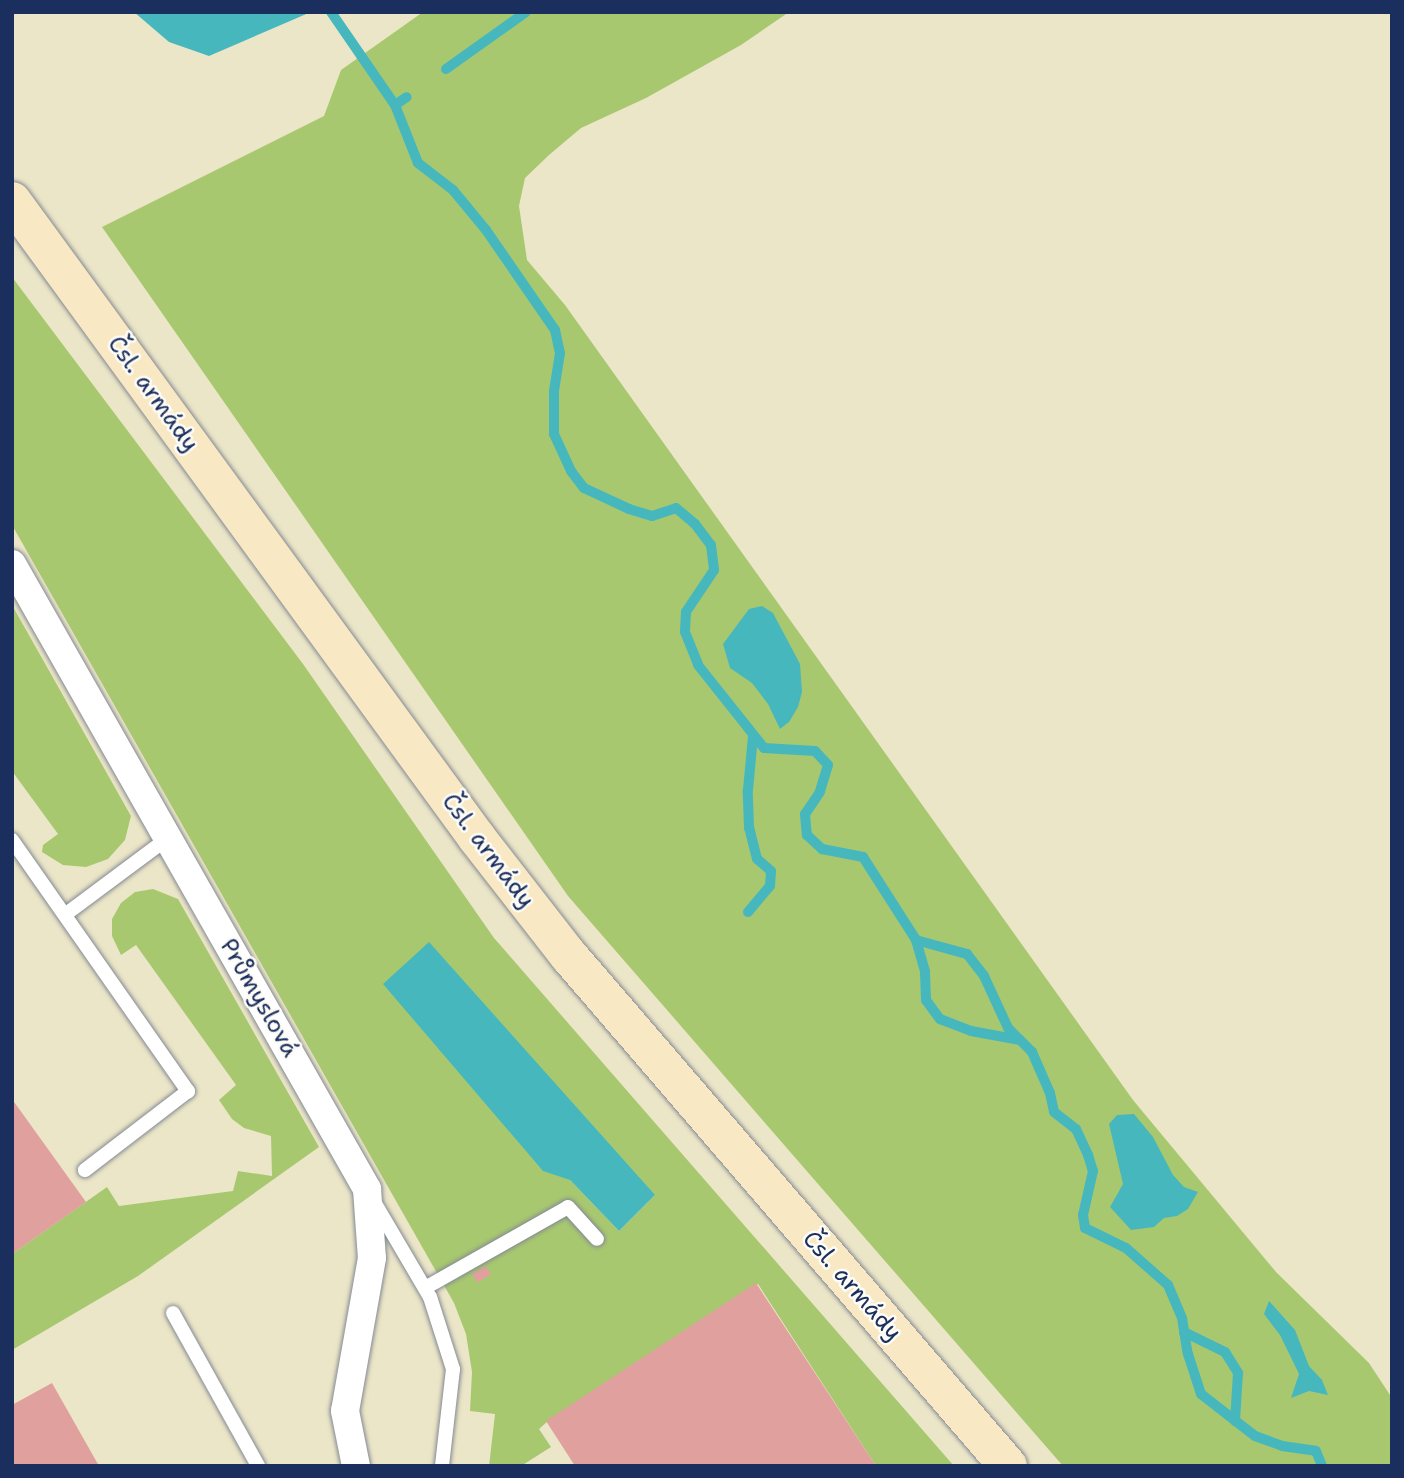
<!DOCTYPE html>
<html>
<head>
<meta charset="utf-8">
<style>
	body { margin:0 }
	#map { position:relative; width:1404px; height:1478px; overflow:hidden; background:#ece6c8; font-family:"Shantell Sans",sans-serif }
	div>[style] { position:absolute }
	.green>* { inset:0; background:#a8c870 }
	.water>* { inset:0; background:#47b7be }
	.stream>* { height:10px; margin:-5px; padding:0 5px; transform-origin:5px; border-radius:5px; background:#47b7be }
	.building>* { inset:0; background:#dfa09e; transform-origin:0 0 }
	.roads { filter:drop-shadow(0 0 2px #848a93) drop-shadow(0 0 2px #848a93) }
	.service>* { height:14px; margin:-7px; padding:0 7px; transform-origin:7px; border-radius:7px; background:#fff }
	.minor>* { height:28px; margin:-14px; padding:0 14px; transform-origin:14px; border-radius:14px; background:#fff }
	.secondary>* { height:38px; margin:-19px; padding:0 19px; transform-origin:19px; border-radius:19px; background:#f8e8c3 }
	span { translate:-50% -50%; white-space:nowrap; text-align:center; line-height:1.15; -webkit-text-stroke:5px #fdfcf7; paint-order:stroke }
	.street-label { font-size:24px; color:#1b2f5e }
	.frame { position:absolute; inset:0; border:14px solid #1b2f5e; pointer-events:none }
</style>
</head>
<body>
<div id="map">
	<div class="green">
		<i style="clip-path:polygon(423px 12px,789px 12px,741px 45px,646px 98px,581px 128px,549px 155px,525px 178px,519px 206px,527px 260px,565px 305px,1133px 1100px,1276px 1272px,1369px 1363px,1392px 1398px,1392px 1466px,1063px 1466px,568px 896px,102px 227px,324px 116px,341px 70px)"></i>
		<i style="clip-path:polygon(evenodd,12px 277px,303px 664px,494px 938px,954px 1466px,876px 1466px,758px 1284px,548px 1421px,539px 1429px,551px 1447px,521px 1466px,489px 1466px,495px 1414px,470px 1411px,472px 1372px,466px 1334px,454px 1303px,12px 525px,12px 277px,570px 1180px,655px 1195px,619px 1231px,570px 1180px)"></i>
		<i style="clip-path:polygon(12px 605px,131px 816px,125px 840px,108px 859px,86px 867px,63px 865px,42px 852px,43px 845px,58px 834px,12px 771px)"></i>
		<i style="clip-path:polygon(153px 889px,178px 899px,319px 1147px,138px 1276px,12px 1350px,12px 1254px,107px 1187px,119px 1206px,233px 1191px,238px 1171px,272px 1176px,271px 1136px,244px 1128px,232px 1119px,219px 1100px,236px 1085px,136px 945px,121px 955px,112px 936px,112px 919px,121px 903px,135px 892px)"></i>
	</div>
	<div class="water">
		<i style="clip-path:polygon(134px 12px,311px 12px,209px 56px,169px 42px)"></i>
		<i style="clip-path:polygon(762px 606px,773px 613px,800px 664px,802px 692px,798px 707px,789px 722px,780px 729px,768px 704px,752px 683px,730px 668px,723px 644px,749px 609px)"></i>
		<i style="clip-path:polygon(429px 942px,655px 1195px,619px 1231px,570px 1180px,543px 1171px,383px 984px)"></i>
		<i style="clip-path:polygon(1134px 1114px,1153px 1137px,1173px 1175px,1184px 1187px,1198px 1192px,1188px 1209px,1177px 1216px,1164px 1218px,1154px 1227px,1131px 1230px,1110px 1207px,1123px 1184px,1109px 1124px,1117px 1115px)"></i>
		<i style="clip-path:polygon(1269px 1301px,1295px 1330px,1309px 1366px,1322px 1380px,1328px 1395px,1309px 1391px,1291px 1398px,1299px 1374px,1280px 1335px,1264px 1314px)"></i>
	</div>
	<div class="stream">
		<i style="left:331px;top:12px;width:113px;rotate:55.5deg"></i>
		<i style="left:395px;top:105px;width:62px;rotate:68.4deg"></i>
		<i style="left:418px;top:163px;width:44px;rotate:37.6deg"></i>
		<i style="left:453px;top:190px;width:52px;rotate:50.5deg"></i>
		<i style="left:486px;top:230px;width:121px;rotate:55.4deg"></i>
		<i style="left:555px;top:330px;width:24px;rotate:78deg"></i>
		<i style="left:560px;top:353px;width:39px;rotate:99deg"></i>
		<i style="left:554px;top:392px;width:42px;rotate:90deg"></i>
		<i style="left:554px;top:434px;width:41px;rotate:65.3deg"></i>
		<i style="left:571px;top:471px;width:21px;rotate:53deg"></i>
		<i style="left:584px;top:488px;width:50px;rotate:25deg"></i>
		<i style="left:629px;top:509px;width:24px;rotate:17deg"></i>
		<i style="left:652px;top:516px;width:25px;rotate:-18deg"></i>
		<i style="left:676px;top:508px;width:25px;rotate:40deg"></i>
		<i style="left:695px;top:524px;width:26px;rotate:53deg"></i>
		<i style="left:711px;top:545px;width:25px;rotate:83deg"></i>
		<i style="left:714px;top:570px;width:50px;rotate:123.7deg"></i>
		<i style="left:686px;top:612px;width:20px;rotate:93deg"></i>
		<i style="left:685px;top:632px;width:35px;rotate:68deg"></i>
		<i style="left:698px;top:665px;width:106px;rotate:51.5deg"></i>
		<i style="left:764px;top:748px;width:51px;rotate:3.4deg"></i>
		<i style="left:815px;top:751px;width:19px;rotate:47deg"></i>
		<i style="left:828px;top:765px;width:28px;rotate:107deg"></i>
		<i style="left:820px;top:792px;width:27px;rotate:124deg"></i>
		<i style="left:805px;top:814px;width:21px;rotate:85deg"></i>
		<i style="left:807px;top:835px;width:21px;rotate:43deg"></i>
		<i style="left:822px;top:849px;width:42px;rotate:11deg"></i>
		<i style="left:863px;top:857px;width:98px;rotate:57.4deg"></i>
		<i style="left:916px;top:940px;width:53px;rotate:15.4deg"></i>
		<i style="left:967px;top:954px;width:28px;rotate:52deg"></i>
		<i style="left:984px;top:976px;width:57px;rotate:65.2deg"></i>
		<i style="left:1008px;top:1028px;width:34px;rotate:45deg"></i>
		<i style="left:1032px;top:1052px;width:45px;rotate:66.3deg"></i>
		<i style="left:1050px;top:1093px;width:19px;rotate:78deg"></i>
		<i style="left:1054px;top:1112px;width:28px;rotate:38deg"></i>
		<i style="left:1076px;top:1129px;width:29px;rotate:65deg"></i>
		<i style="left:1088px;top:1155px;width:17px;rotate:73deg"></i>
		<i style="left:1093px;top:1171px;width:45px;rotate:102.8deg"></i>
		<i style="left:1083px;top:1215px;width:13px;rotate:81deg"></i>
		<i style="left:1085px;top:1228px;width:46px;rotate:26deg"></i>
		<i style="left:1126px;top:1248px;width:56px;rotate:41.4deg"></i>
		<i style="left:1168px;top:1285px;width:36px;rotate:67deg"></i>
		<i style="left:1182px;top:1318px;width:36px;rotate:81deg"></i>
		<i style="left:1188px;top:1354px;width:42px;rotate:72deg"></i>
		<i style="left:1201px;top:1394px;width:68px;rotate:37.9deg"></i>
		<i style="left:1255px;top:1436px;width:29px;rotate:20deg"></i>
		<i style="left:1282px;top:1446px;width:34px;rotate:8deg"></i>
		<i style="left:1316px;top:1451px;width:16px;rotate:68deg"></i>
		<i style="left:446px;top:69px;width:98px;rotate:-35.5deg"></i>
		<i style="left:395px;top:105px;width:14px;rotate:-34deg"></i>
		<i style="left:748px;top:912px;width:34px;rotate:-50deg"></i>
		<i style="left:770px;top:886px;width:15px;rotate:-86deg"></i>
		<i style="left:771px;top:871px;width:18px;rotate:-139deg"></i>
		<i style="left:757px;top:859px;width:32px;rotate:-104deg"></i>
		<i style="left:749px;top:828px;width:38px;rotate:-92deg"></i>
		<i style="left:748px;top:790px;width:54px;rotate:-84.7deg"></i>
		<i style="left:916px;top:940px;width:33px;rotate:74deg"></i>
		<i style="left:925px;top:972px;width:28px;rotate:88deg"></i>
		<i style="left:926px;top:1000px;width:24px;rotate:54deg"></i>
		<i style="left:940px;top:1019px;width:33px;rotate:21deg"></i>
		<i style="left:971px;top:1031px;width:50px;rotate:10.4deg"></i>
		<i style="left:1184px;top:1332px;width:46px;rotate:26deg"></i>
		<i style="left:1225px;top:1352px;width:25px;rotate:58deg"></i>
		<i style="left:1238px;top:1373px;width:48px;rotate:93.6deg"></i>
	</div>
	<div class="building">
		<i style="clip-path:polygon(12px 1099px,86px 1202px,12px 1254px)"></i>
		<i style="left:486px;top:1266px;width:10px;height:16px;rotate:61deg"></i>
		<i style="clip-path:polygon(756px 1283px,876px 1466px,575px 1466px,546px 1421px)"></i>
		<i style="clip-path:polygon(52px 1383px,99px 1466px,12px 1466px,12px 1405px)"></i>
	</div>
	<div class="roads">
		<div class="service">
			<i style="left:12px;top:840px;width:307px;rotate:55deg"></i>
			<i style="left:188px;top:1091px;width:130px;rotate:142.5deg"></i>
			<i style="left:66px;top:914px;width:127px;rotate:-36.7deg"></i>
			<i style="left:373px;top:1200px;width:113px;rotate:59.6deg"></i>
			<i style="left:430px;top:1297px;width:76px;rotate:72.3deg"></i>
			<i style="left:453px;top:1369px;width:98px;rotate:96.5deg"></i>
			<i style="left:425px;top:1288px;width:164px;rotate:-29.5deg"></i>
			<i style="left:568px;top:1207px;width:43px;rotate:47.8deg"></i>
			<i style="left:173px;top:1313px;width:175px;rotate:60.9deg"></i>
		</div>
		<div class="minor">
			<i style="left:12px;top:564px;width:719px;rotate:60.4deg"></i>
			<i style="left:367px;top:1189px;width:69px;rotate:85.9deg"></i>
			<i style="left:372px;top:1258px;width:155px;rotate:100deg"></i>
			<i style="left:345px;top:1411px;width:56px;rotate:78.7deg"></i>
		</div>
		<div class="secondary">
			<i style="left:12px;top:201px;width:789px;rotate:53.87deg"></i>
			<i style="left:477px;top:838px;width:150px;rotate:52.1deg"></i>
			<i style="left:569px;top:956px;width:673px;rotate:49.28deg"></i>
		</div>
	</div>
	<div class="street-label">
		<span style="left:153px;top:394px;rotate:54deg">Čsl. armády</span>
		<span style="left:488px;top:851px;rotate:53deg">Čsl. armády</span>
		<span style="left:259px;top:998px;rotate:60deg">Průmyslová</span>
		<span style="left:852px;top:1286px;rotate:49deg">Čsl. armády</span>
	</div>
	<div class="frame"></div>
</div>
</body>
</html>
